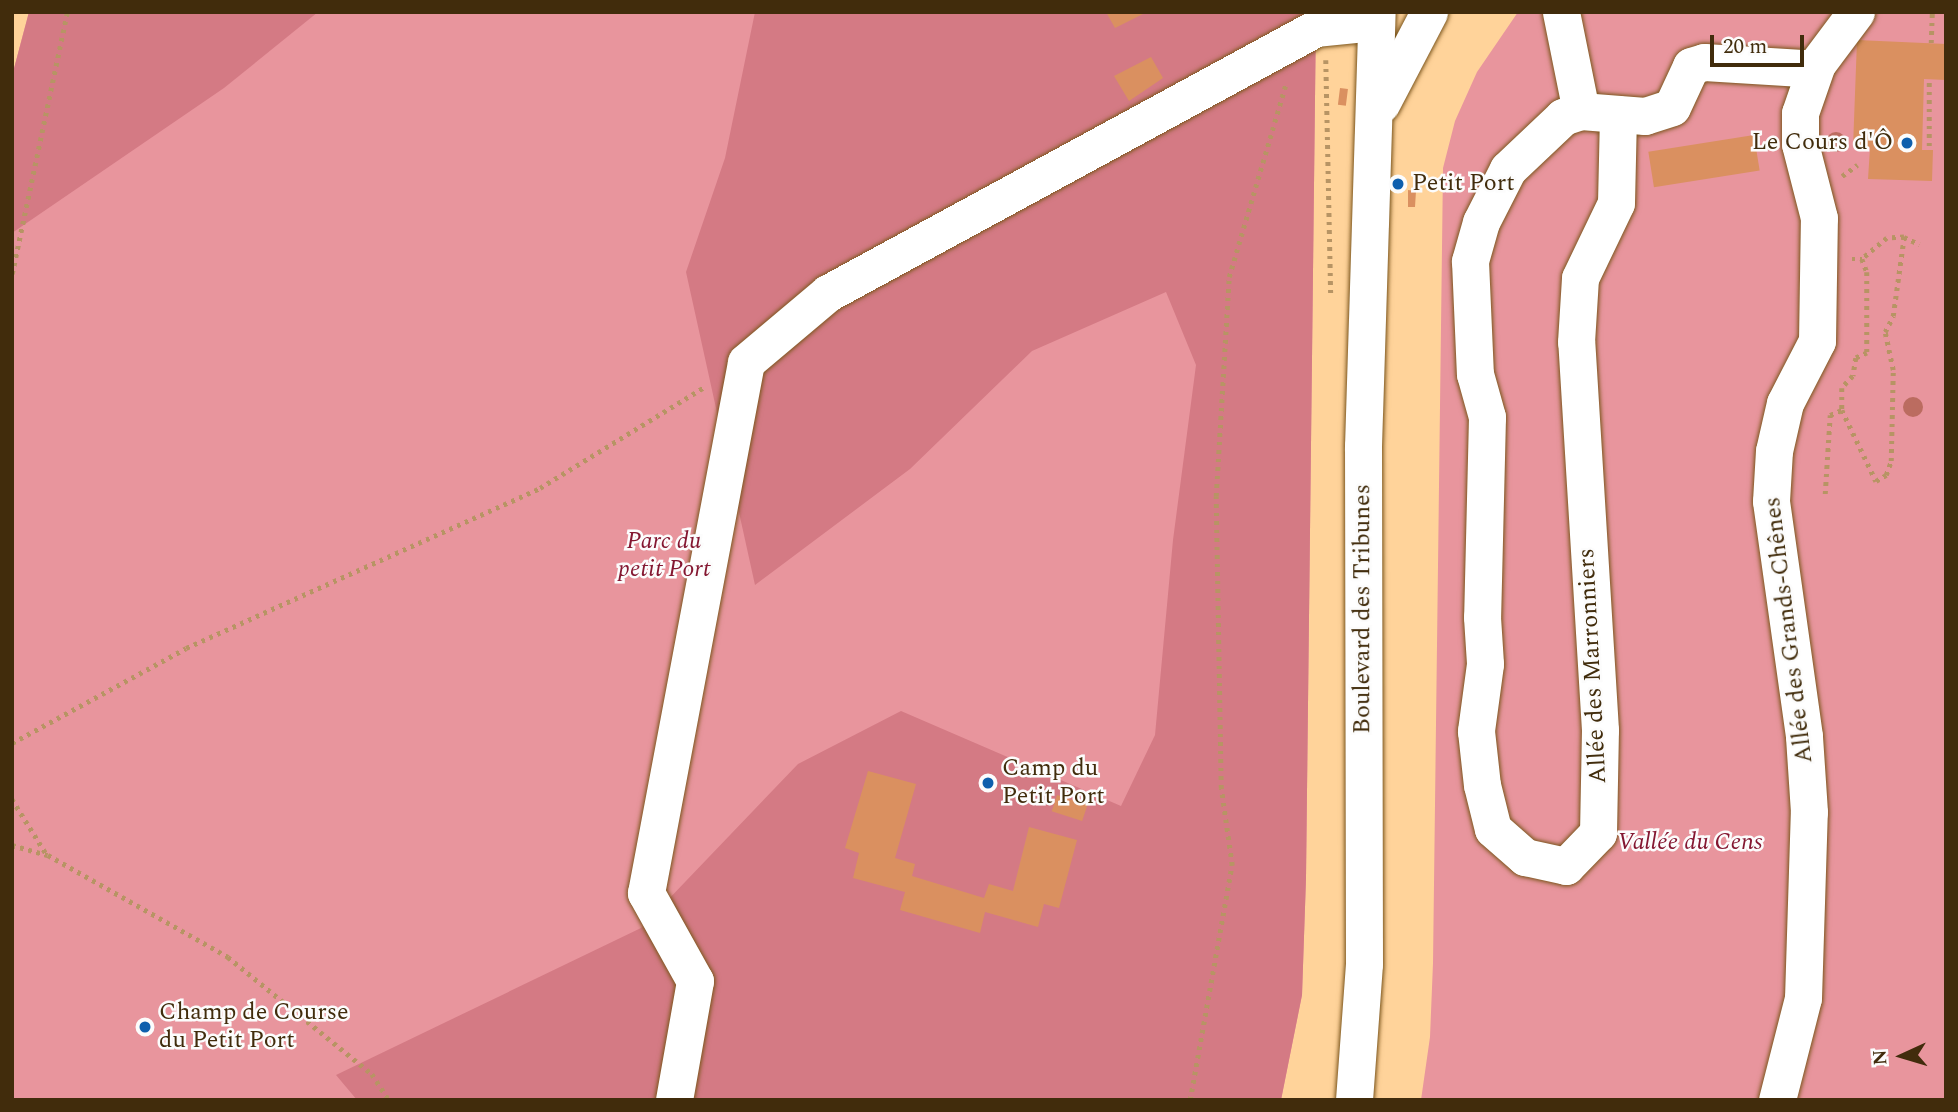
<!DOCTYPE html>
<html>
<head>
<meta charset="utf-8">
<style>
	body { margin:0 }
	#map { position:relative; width:1958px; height:1112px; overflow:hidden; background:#ffd39a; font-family:Spectral,serif }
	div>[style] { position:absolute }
	.green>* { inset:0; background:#e8959d }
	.forest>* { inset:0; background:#d47a84 }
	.building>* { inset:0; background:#da9060; transform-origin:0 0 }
	.path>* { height:4.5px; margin-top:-2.25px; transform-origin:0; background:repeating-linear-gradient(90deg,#b79464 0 3.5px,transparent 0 8.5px) }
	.roads { filter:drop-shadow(0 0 2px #7c561d) drop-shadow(0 0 2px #7c561d) }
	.minor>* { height:37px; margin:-18.5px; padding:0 18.5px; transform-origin:18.5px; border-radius:18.5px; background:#fff }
	.trees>* { width:20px; height:20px; margin:-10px; border-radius:50%; background:#bb6c60 }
	.dots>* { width:19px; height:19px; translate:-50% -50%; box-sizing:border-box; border:4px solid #fcfcfc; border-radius:50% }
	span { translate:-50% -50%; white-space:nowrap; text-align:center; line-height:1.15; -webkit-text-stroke:5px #fcfcfc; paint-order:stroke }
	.poi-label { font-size:24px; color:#412c0c }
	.right { translate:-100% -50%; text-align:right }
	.left { translate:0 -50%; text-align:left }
	.park-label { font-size:24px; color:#841731; font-style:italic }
	.street-label { font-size:24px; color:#412c0c }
	.frame { position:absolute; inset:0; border:14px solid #412c0c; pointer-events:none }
	.north { position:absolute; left:1867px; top:1021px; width:70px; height:70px; -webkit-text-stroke:5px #fcfcfc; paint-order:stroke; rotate:266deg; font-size:19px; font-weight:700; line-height:28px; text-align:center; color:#412c0c }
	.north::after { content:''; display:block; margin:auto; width:24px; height:32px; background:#412c0c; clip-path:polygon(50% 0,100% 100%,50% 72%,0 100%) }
	.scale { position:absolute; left:1710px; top:35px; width:94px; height:32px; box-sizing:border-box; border:4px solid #412c0c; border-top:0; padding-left:9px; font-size:21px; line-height:24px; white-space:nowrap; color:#412c0c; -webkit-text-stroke:5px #fcfcfc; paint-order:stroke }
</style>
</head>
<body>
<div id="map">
	<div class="green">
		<i style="clip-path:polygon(29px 12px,1316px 12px,1306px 878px,1302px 995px,1281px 1100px,12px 1100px,12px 76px)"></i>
		<i style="clip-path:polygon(1518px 12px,1946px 12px,1946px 1100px,1421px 1100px,1430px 1037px,1433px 963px,1443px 168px,1455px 121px,1477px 72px)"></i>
	</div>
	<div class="forest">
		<i style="clip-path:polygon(29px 12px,318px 12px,224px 88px,12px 233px,12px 76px)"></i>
		<i style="clip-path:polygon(755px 12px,1316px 12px,1306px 878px,1302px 995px,1281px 1100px,357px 1100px,336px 1075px,641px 928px,798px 764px,901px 711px,1121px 806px,1155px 735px,1173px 540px,1196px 365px,1166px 292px,1032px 351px,910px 469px,755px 585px,686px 272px,725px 158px)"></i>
	</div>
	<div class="building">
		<i style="clip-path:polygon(1106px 12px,1147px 12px,1115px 28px)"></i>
		<i style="clip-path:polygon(1857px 40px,1946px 44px,1946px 80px,1924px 79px,1922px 150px,1933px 150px,1932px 181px,1868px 179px,1870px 148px,1853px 147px)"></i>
		<i style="clip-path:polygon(1151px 57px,1163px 78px,1129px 101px,1114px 76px)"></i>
		<i style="left:1340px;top:88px;width:8px;height:17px;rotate:7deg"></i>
		<i style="left:1754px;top:135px;width:36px;height:107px;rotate:81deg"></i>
		<i style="clip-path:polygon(1408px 190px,1416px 191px,1415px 207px,1408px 207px)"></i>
		<i style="clip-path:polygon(868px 771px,916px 784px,895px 858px,915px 864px,912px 876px,984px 898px,989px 884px,1013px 891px,1029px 827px,1077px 840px,1059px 908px,1044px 904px,1038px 927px,985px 912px,980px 933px,900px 910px,905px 892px,853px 878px,859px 853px,845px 848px)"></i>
		<i style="left:1057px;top:795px;width:32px;height:17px;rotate:18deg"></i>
	</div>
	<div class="path">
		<i style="left:1931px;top:43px;width:31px;rotate:-88deg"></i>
		<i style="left:1326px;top:60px;width:236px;rotate:88.8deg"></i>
		<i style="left:1929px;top:146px;width:67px;rotate:-90deg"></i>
		<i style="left:1842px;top:176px;width:19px;rotate:-36deg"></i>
		<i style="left:1904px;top:237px;width:17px;rotate:25deg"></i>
		<i style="left:1852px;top:259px;width:10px"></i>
		<i style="left:1862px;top:259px;width:14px;rotate:69deg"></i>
		<i style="left:1867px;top:272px;width:81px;rotate:90deg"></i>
		<i style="left:1867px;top:353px;width:12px;rotate:156deg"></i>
		<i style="left:1856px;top:358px;width:18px;rotate:99deg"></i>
		<i style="left:1853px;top:376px;width:16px;rotate:133deg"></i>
		<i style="left:1842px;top:388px;width:22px;rotate:90deg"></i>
		<i style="left:1842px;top:410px;width:79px;rotate:64.4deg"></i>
		<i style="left:1876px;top:481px;width:12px;rotate:-31deg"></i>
		<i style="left:1886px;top:475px;width:15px;rotate:-70deg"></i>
		<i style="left:1891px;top:461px;width:91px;rotate:-88.7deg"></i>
		<i style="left:1893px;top:370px;width:39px;rotate:-102deg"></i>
		<i style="left:1885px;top:332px;width:18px;rotate:-63deg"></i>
		<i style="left:1893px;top:316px;width:80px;rotate:-82.1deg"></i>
		<i style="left:1904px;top:237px;width:17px;rotate:177deg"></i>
		<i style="left:1887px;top:238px;width:33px;rotate:140deg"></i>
		<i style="left:12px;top:274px;width:268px;rotate:-78.1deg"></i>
		<i style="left:1825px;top:494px;width:79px;rotate:-86.4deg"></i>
		<i style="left:1830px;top:415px;width:13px;rotate:-23deg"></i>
		<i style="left:12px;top:743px;width:198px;rotate:-28.6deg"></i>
		<i style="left:186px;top:648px;width:388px;rotate:-24.3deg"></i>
		<i style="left:540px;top:488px;width:195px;rotate:-31.6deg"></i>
		<i style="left:12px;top:799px;width:66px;rotate:58deg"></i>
		<i style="left:12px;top:845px;width:37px;rotate:16deg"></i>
		<i style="left:48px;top:855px;width:207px;rotate:29.5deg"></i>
		<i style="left:228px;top:957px;width:186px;rotate:39.1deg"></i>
		<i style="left:372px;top:1074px;width:31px;rotate:57deg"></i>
		<i style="left:1190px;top:1100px;width:239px;rotate:-79.9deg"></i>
		<i style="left:1232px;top:865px;width:78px;rotate:-98.1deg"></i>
		<i style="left:1221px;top:788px;width:292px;rotate:-91deg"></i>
		<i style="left:1216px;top:496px;width:219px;rotate:-86.6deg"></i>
		<i style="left:1229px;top:277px;width:202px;rotate:-73.6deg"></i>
	</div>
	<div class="roads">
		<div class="minor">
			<i style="left:1561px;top:12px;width:101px;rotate:78.6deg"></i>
			<i style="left:1581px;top:111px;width:64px;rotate:4.5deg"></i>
			<i style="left:1645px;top:116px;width:28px;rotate:-18deg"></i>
			<i style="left:1672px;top:107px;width:45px;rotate:-65.1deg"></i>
			<i style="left:1691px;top:66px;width:14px;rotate:-17deg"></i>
			<i style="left:1704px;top:62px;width:98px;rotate:3.5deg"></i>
			<i style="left:1802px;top:68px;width:12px;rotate:24deg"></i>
			<i style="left:1381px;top:104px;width:104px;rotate:-62.4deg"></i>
			<i style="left:1581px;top:111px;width:19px;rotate:162deg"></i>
			<i style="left:1563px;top:117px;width:76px;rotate:136.6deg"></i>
			<i style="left:1508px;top:169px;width:59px;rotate:117deg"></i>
			<i style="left:1481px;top:222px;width:41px;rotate:105.8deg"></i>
			<i style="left:1470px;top:261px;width:113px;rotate:87.5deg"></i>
			<i style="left:1475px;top:374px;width:45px;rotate:74.4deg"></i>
			<i style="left:1487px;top:417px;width:200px;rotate:91.4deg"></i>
			<i style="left:1482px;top:617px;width:47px;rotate:86.3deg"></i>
			<i style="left:1485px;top:664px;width:68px;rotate:97.7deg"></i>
			<i style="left:1476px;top:731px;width:54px;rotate:83.7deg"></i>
			<i style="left:1482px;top:785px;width:45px;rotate:76deg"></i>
			<i style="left:1493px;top:829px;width:43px;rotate:41.2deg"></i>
			<i style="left:1525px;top:857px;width:42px;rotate:12.4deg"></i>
			<i style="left:1566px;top:866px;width:46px;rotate:-45.9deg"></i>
			<i style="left:1598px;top:833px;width:103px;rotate:-88.9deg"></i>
			<i style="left:1600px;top:730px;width:389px;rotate:-93.5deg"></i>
			<i style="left:1576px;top:342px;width:64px;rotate:-86.4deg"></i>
			<i style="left:1580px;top:278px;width:83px;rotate:-64.4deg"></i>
			<i style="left:1616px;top:203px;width:89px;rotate:-88.7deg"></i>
			<i style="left:674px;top:1100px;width:121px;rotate:-80deg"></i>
			<i style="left:695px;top:981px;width:101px;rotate:-119.1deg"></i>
			<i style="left:646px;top:893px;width:540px;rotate:-79.33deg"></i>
			<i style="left:746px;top:362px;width:107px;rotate:-40.1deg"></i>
			<i style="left:828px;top:293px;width:555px;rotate:-28.5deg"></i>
			<i style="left:1316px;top:28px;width:60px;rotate:-5.7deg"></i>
			<i style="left:1354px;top:1100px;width:136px;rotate:-85.8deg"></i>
			<i style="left:1364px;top:964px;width:518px;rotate:-90.11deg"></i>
			<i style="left:1363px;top:446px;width:434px;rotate:-88.2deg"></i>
			<i style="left:1777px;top:1100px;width:105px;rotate:-75.7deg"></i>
			<i style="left:1803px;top:998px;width:186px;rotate:-88.2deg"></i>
			<i style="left:1809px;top:812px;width:76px;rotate:-93.8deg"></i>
			<i style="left:1804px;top:736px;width:237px;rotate:-98deg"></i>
			<i style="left:1771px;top:501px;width:50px;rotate:-86.6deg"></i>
			<i style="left:1774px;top:451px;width:49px;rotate:-77.1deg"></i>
			<i style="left:1785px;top:403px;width:70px;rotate:-62.7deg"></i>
			<i style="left:1817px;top:341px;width:123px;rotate:-89.1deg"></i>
			<i style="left:1819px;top:218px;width:76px;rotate:-104.4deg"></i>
			<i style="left:1800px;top:144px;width:31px;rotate:-90deg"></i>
			<i style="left:1800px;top:113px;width:52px;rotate:-70.9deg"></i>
			<i style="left:1817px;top:64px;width:65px;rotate:-53.1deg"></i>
		</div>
	</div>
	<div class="trees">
		<i style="left:1836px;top:142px"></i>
		<i style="left:1913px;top:407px"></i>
	</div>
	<div class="dots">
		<i style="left:1907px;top:143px;background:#0e5fad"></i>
		<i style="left:1398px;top:184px;background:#0e5fad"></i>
		<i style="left:988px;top:783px;background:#0e5fad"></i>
		<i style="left:145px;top:1027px;background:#0e5fad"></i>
	</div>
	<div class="poi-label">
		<span class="right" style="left:1893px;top:143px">Le Cours d'Ô</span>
		<span class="left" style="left:1412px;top:184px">Petit Port</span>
		<span class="left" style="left:1002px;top:783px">Camp du<br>Petit Port</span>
		<span class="left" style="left:159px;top:1027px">Champ de Course<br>du Petit Port</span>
	</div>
	<div class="park-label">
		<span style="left:664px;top:556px">Parc du<br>petit Port</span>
		<span style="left:1690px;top:843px">Vallée du Cens</span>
	</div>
	<div class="street-label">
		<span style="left:1363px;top:609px;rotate:-90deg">Boulevard des Tribunes</span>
		<span style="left:1789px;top:630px;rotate:-97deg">Allée des Grands-Chênes</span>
		<span style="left:1593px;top:666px;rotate:-93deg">Allée des Marronniers</span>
	</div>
	<div class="frame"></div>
	<div class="north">N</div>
	<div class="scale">20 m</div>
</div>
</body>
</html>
